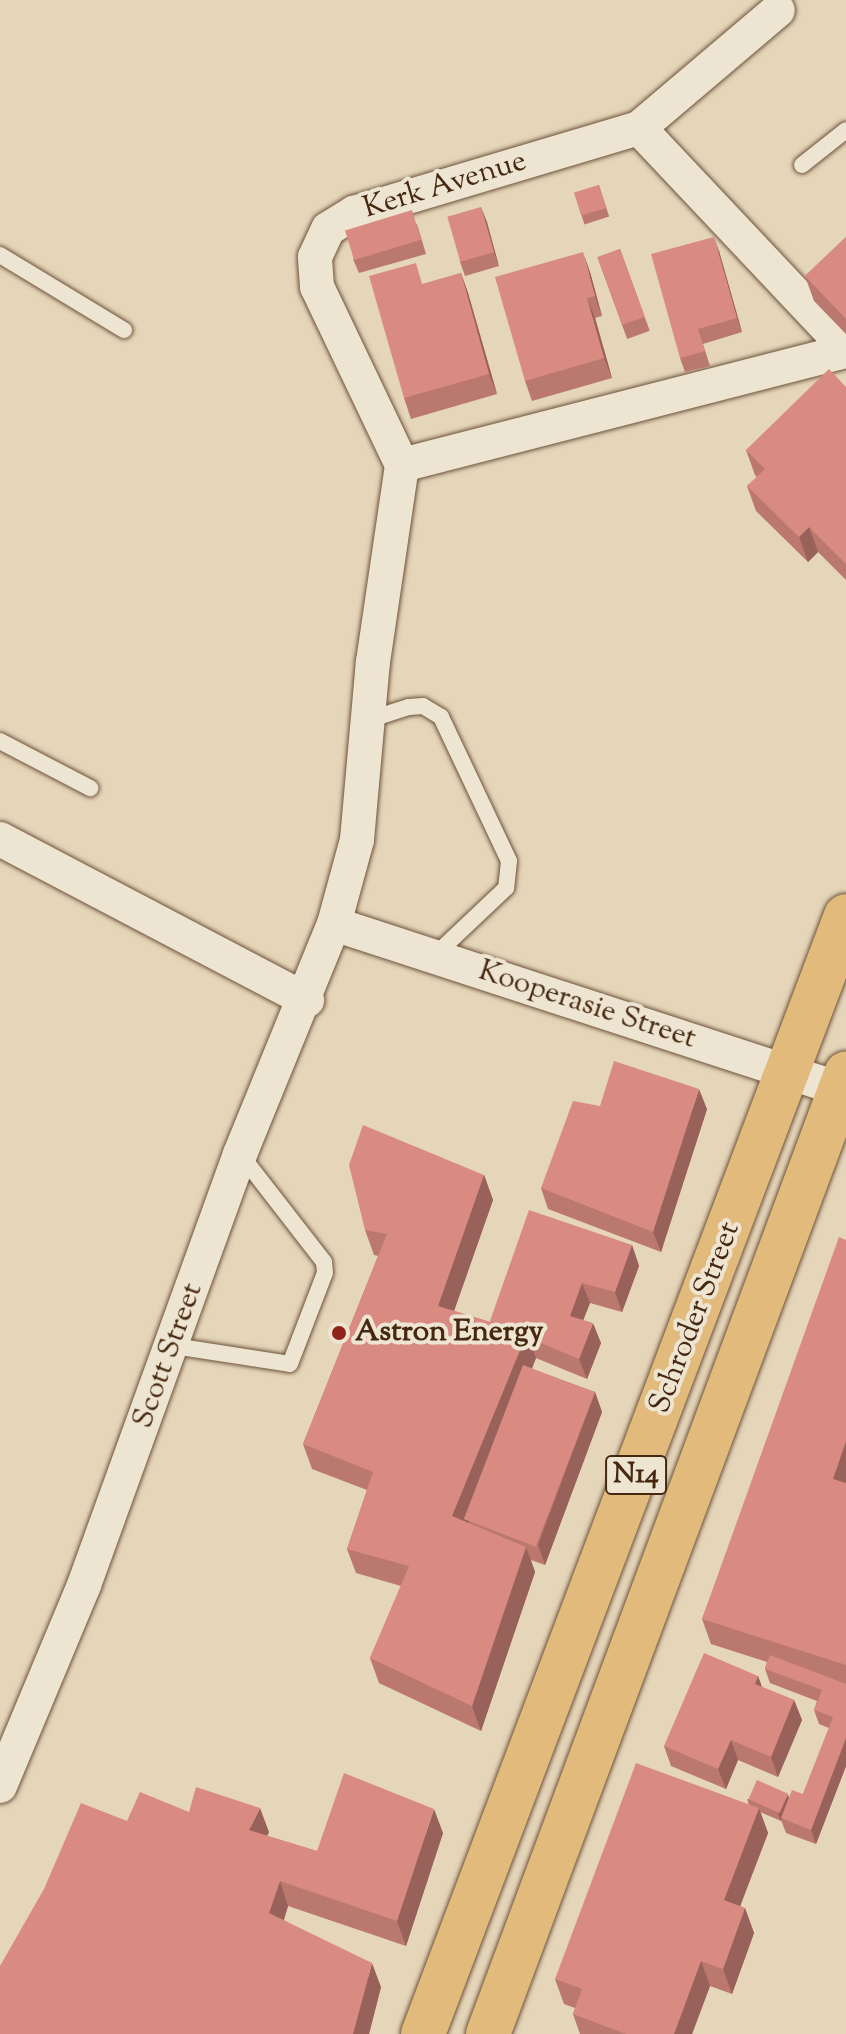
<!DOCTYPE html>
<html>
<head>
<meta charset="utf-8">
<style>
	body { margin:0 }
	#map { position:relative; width:846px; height:2034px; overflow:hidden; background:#e5d5b9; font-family:"Sorts Mill Goudy",serif }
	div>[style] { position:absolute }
	.roads { filter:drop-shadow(0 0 2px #6d533a) drop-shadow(0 0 2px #6d533a) }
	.service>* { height:16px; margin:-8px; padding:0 8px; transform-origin:8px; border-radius:8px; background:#eee4d2 }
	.minor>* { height:34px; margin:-17px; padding:0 17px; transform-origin:17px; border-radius:17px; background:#eee4d2 }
	.trunk>* { height:44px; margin:-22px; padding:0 22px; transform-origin:22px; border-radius:22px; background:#e2ba7c }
	.wall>* { inset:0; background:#bb786f; transform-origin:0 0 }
	.shaded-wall>* { inset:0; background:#98615a }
	.building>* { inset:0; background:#d98b81; transform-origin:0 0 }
	.dots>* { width:22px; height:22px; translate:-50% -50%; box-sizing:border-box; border:4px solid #eee4d2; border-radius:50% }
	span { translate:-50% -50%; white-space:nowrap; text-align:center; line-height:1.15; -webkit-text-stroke:8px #eee4d2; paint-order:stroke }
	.shield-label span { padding:2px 6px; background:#eee4d2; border:2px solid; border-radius:6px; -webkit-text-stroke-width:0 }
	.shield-label { font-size:28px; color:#45280f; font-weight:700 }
	.street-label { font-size:30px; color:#45280f }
	.poi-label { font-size:30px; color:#45280f; font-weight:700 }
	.left { translate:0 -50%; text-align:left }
</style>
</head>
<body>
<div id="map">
	<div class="roads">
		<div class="service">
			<i style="left:802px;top:165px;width:56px;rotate:-38.5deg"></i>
			<i style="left:0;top:255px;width:145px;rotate:31.2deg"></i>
			<i style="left:368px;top:720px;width:43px;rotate:-17.6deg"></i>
			<i style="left:409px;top:707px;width:14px;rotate:-4deg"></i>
			<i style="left:423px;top:706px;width:21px;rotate:31deg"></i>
			<i style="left:441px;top:717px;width:159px;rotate:64.7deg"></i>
			<i style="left:509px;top:861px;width:27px;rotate:96deg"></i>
			<i style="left:506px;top:888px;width:99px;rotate:136.6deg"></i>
			<i style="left:0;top:741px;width:102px;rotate:27.6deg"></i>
			<i style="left:174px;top:1346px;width:117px;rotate:8.8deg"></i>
			<i style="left:290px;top:1364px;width:97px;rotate:-69deg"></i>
			<i style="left:325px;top:1273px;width:11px;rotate:-95deg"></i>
			<i style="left:324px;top:1262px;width:135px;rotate:-127.8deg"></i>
		</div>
		<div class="minor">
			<i style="left:639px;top:128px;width:302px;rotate:46.7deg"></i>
			<i style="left:402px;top:465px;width:197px;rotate:-115.5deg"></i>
			<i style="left:317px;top:287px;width:30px;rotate:-94deg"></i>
			<i style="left:315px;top:257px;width:31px;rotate:-65deg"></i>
			<i style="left:328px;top:229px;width:31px;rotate:-32deg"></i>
			<i style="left:354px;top:213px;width:297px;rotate:-16.6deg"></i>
			<i style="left:639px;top:128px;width:182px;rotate:-40.3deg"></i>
			<i style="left:0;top:839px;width:347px;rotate:27.7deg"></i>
			<i style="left:334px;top:924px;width:532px;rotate:18.06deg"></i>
			<i style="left:0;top:1786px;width:218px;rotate:-67.3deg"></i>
			<i style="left:84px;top:1585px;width:458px;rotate:-70.1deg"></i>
			<i style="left:240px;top:1154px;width:248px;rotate:-67.8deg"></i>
			<i style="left:334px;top:924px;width:87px;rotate:-74.7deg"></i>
			<i style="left:357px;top:840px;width:179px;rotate:-84.9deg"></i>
			<i style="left:373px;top:662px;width:199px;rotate:-81.6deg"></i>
			<i style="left:402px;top:465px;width:458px;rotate:-14.4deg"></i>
		</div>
		<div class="trunk">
			<i style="left:423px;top:2034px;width:1195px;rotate:-69.28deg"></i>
			<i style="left:488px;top:2034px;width:1025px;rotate:-69.55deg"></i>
		</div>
	</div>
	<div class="wall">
		<i style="left:599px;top:185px;width:33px;height:26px;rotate:72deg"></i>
		<i style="clip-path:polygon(481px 207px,499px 266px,465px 276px,460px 262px)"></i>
		<i style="clip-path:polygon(417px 224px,426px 254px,359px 273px,353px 259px)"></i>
		<i style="clip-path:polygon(846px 237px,846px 334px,814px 301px,805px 276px)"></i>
		<i style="left:620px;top:249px;width:87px;height:24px;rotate:70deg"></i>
		<i style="clip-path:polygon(719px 251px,742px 332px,703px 344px,710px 366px,685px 372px,680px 358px)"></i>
		<i style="clip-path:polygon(590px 272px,602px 316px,595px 318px,612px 378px,532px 401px,525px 381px)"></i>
		<i style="clip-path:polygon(461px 273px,468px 293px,497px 394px,411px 419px,404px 398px,424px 284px)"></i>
		<i style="clip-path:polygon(846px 387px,846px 580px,818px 552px,808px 562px,756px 511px,747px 486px,757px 477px,755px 475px,746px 450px)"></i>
		<i style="clip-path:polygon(600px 1106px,707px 1109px,661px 1252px,548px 1209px,541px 1188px)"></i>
		<i style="clip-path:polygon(484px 1175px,493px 1200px,454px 1311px,490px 1322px,632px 1245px,639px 1266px,622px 1312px,590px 1303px,583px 1320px,601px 1343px,587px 1379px,536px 1358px,532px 1369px,595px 1392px,602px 1412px,545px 1565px,531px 1560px,535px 1572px,481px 1731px,379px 1683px,370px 1658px,401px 1586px,356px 1573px,347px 1549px,367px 1490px,312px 1469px,303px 1444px,378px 1256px,374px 1255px,365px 1230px)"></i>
		<i style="clip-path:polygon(846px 1240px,846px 1766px,816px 1844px,786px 1833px,781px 1820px,781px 1821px,760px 1812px,768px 1833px,740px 1906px,745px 1908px,754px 1933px,732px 1994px,710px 1986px,692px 2034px,580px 2034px,573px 2014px,575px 2008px,564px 2004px,555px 1979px,749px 1805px,747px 1799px,789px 1798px,803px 1794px,829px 1728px,819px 1724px,814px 1710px,817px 1701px,770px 1683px,765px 1669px,767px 1662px,711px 1644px,702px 1619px)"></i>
		<i style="clip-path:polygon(758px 1676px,762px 1687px,794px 1700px,802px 1720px,778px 1777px,738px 1760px,726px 1789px,671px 1766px,664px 1746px)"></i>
		<i style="clip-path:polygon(189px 1812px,269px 1832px,267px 1836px,317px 1851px,443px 1833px,406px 1946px,288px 1906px,284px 1920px,381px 1987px,369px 2034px,0 2034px,127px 1821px)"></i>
	</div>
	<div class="shaded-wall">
		<i style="clip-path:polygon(481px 207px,487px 222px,499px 266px,494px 252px)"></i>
		<i style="clip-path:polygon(714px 237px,719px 251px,742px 332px,737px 318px)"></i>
		<i style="clip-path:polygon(583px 252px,590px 272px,602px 316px,595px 296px)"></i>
		<i style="clip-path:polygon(461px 273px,468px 293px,497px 394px,489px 374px)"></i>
		<i style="clip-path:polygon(587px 298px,595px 318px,612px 378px,604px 358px)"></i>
		<i style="clip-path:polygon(809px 527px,818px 552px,808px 562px,799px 537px)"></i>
		<i style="clip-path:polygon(699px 1089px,707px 1109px,661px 1252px,653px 1232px)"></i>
		<i style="clip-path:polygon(484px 1175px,493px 1200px,447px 1331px,438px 1306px)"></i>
		<i style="clip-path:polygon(632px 1245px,639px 1266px,622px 1312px,615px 1292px)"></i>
		<i style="clip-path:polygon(582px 1283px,590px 1303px,577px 1336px,570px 1316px)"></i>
		<i style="clip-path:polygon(593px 1323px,601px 1343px,587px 1379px,579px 1359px)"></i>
		<i style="clip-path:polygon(527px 1333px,536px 1358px,461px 1541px,452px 1516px)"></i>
		<i style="clip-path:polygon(595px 1392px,602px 1412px,545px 1565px,538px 1545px)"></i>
		<i style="clip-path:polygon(846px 1441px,846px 1491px,833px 1479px)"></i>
		<i style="clip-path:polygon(526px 1547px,535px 1572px,481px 1731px,472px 1706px)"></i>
		<i style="clip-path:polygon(758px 1676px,765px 1696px,755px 1684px)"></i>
		<i style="clip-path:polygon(794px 1700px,802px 1720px,778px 1777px,771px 1757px)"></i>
		<i style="clip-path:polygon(846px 1738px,846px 1766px,816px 1844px,811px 1830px)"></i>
		<i style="clip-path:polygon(731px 1740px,738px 1760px,726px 1789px,718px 1769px)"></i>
		<i style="clip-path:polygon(788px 1794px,790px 1802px,781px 1821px,778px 1814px)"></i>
		<i style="clip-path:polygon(260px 1808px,269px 1832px,258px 1855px,249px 1830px)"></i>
		<i style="clip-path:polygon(759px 1808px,768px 1833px,733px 1925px,724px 1900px)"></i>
		<i style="clip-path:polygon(434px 1809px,443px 1833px,406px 1946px,397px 1921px)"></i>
		<i style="clip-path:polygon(280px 1881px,288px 1906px,278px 1938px,269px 1913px)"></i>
		<i style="clip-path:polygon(745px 1908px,754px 1933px,732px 1994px,723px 1969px)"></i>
		<i style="clip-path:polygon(701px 1961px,710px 1986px,692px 2034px,674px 2034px)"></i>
		<i style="clip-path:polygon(372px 1963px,381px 1987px,369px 2034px,353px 2034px)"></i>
	</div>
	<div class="building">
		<i style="left:599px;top:185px;width:24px;height:26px;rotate:73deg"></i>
		<i style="left:481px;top:207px;width:47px;height:35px;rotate:74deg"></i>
		<i style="left:412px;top:210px;width:31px;height:70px;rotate:73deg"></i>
		<i style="clip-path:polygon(714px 237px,737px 318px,698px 329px,705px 351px,680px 358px,651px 254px)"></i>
		<i style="clip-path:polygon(846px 237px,846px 319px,805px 276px)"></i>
		<i style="left:620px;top:249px;width:72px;height:24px;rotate:70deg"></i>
		<i style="clip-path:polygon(583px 252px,595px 296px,587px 298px,604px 358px,525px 381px,495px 277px)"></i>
		<i style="clip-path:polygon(416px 263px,422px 284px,461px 273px,489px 374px,404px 398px,369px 276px)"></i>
		<i style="clip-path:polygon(829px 369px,846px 387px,846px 564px,809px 527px,799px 537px,747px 486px,765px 469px,746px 450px)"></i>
		<i style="clip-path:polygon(614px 1061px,699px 1089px,653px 1232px,541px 1188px,573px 1101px,600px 1106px)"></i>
		<i style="clip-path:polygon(363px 1125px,484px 1175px,438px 1306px,527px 1333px,452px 1516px,526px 1547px,472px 1706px,370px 1658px,409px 1566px,347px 1549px,373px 1472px,303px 1444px,387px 1234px,365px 1230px,349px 1165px)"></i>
		<i style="clip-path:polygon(529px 1210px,632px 1245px,615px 1292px,582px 1283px,570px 1316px,593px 1323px,579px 1359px,529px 1338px,527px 1333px,490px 1321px)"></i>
		<i style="clip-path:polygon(839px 1237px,846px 1240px,846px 1441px,833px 1479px,846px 1483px,846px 1665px,702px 1619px)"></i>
		<i style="left:523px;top:1365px;width:77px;height:165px;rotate:21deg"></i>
		<i style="clip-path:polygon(704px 1653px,758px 1676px,755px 1684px,794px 1700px,771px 1757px,731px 1740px,718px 1769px,664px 1746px)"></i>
		<i style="clip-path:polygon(770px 1655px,846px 1684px,846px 1738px,811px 1830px,781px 1818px,792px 1790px,803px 1794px,833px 1717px,814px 1710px,822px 1690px,765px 1669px)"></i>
		<i style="clip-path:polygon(636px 1763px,759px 1808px,724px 1900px,745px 1908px,723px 1969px,701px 1961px,674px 2034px,626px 2034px,573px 2014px,582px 1989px,555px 1979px)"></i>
		<i style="clip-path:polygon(344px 1773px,434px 1809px,397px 1921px,280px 1881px,269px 1913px,372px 1963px,353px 2034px,0 2034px,0 1966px,44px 1889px,81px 1803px,127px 1821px,140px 1792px,189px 1812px,196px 1787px,260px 1808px,249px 1830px,317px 1851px)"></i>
		<i style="left:757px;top:1780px;width:34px;height:21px;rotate:24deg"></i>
	</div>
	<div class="dots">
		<i style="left:339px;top:1333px;background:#8f2418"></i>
	</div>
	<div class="shield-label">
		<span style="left:636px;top:1475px">N14</span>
	</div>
	<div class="street-label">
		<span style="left:445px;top:186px;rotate:-17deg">Kerk Avenue</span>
		<span style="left:587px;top:1006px;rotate:18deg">Kooperasie Street</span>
		<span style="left:696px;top:1318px;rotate:-69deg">Schroder Street</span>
		<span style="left:169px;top:1356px;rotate:-70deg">Scott Street</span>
	</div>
	<div class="poi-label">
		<span class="left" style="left:355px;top:1333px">Astron Energy</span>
	</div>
</div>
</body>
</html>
